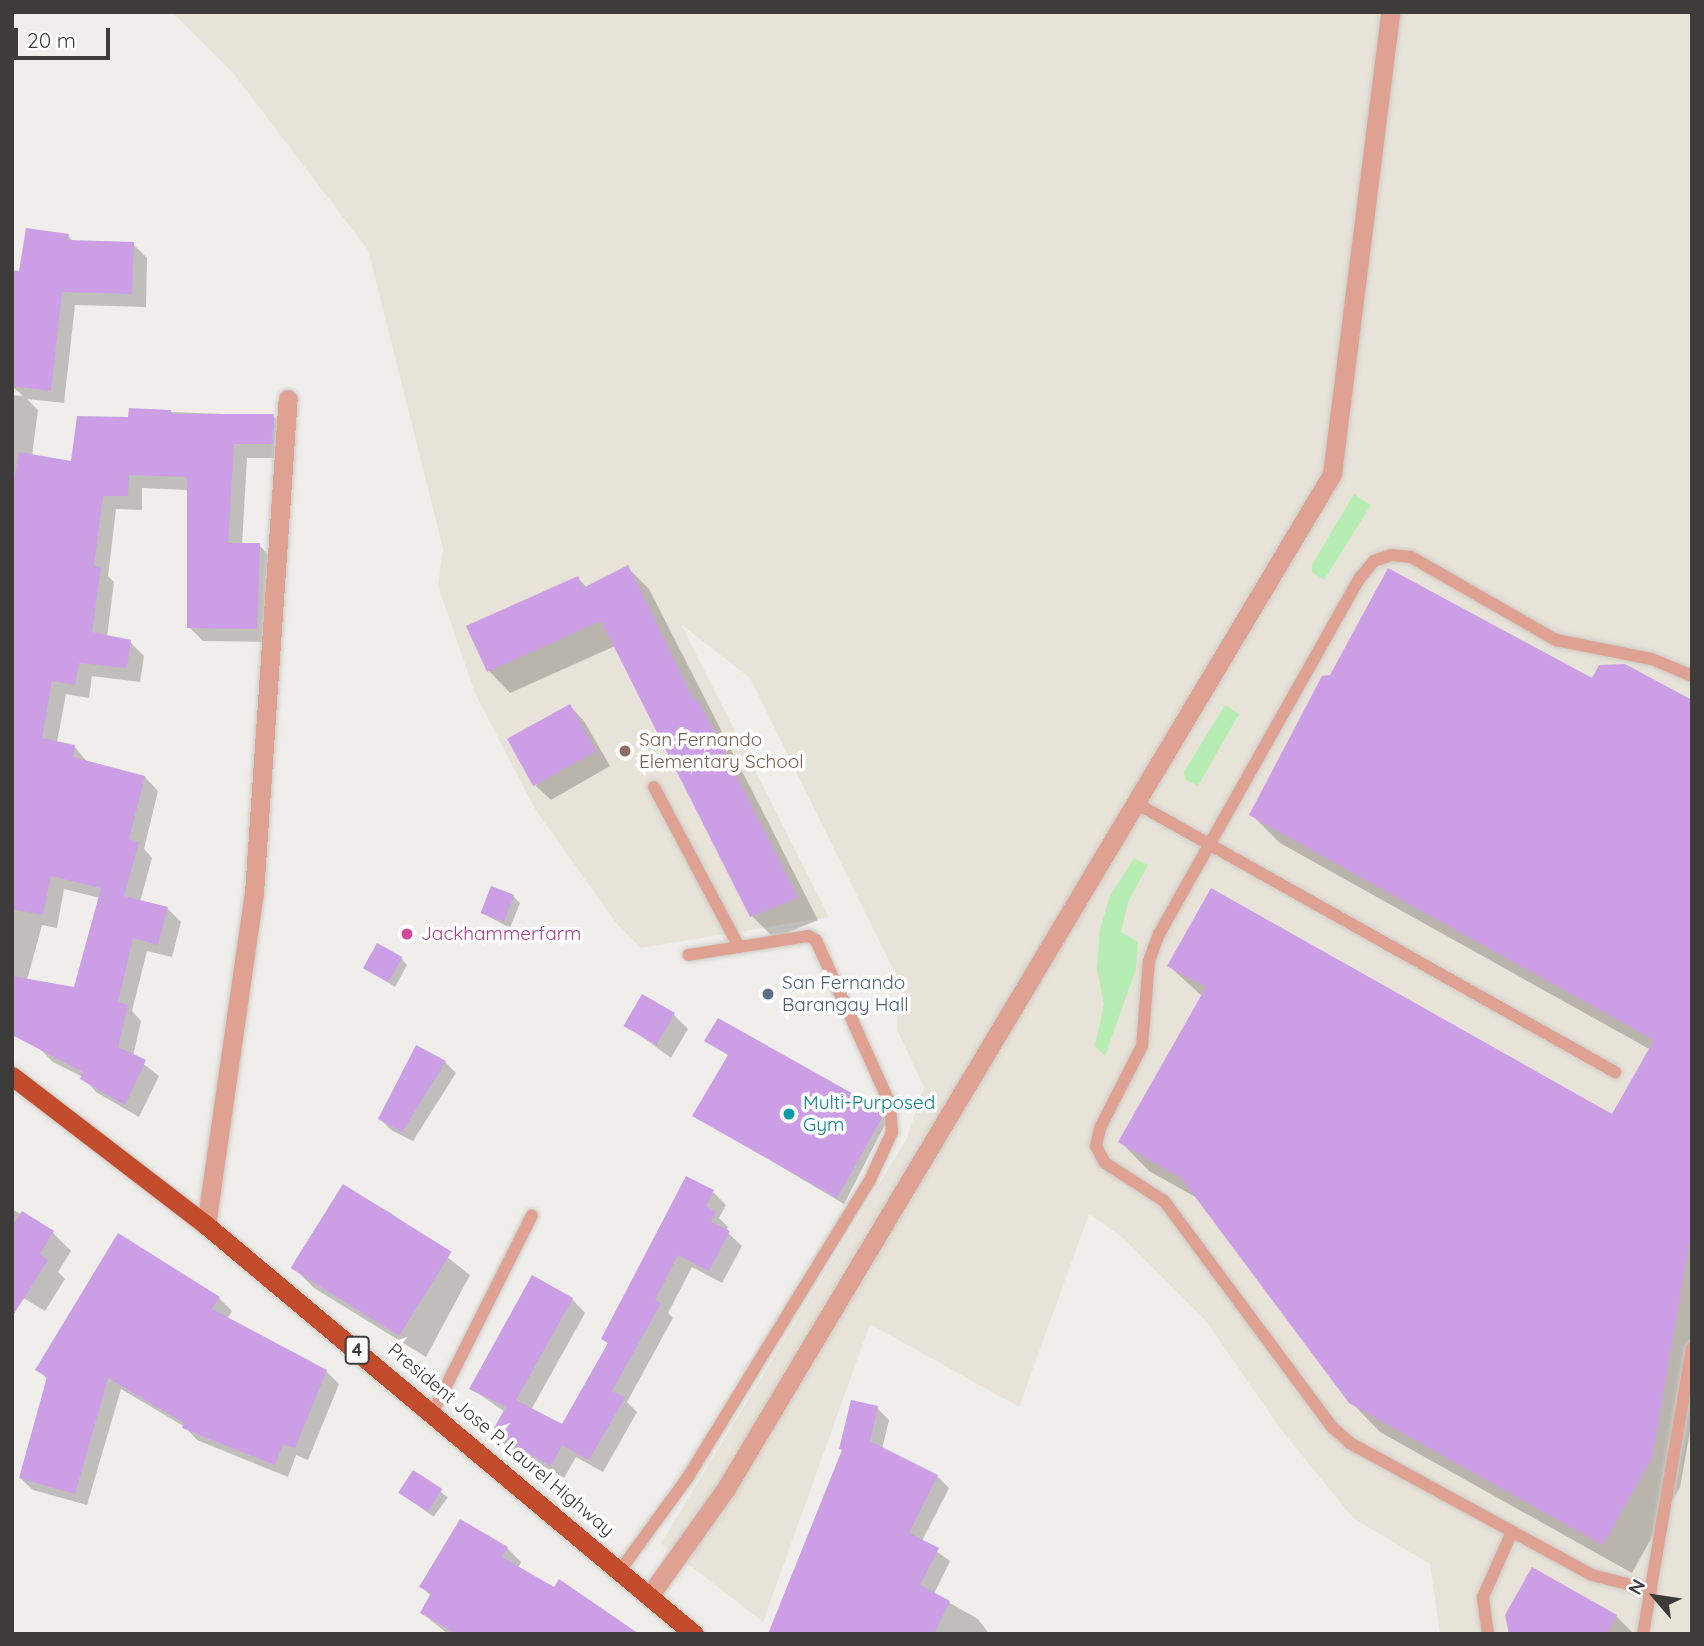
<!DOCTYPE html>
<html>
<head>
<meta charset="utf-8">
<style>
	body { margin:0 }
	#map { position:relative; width:1704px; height:1646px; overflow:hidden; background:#efeeea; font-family:Quicksand,sans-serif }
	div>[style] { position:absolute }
	.built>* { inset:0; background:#e8e3d9 }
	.green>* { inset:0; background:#b5edb3 }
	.shadow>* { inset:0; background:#0003; transform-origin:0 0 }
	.building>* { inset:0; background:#cc9ee6; transform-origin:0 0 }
	.roads { filter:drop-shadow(0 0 2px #cbcac7) drop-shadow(0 0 2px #cbcac7) }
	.service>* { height:12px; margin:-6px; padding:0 6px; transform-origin:6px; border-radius:6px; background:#dfa191 }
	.minor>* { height:19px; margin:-9.5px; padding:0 9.5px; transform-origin:9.5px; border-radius:9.5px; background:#dfa191 }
	.trunk>* { height:19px; margin:-9.5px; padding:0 9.5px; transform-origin:9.5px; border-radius:9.5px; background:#c24c2c }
	.dots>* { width:19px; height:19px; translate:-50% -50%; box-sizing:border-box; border:4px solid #fff; border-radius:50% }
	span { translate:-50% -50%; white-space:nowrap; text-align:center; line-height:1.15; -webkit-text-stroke:7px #fff; paint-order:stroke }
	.shield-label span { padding:2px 5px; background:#fff; border:2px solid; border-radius:5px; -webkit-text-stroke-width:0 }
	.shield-label { font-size:18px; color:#3d3c3b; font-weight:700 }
	.education-label { font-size:19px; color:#785e54 }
	.left { translate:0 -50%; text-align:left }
	.hotel-label { font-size:19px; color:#b23c85 }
	.service-label { font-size:19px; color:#4e5e75 }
	.culture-label { font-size:19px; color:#0d838f }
	.street-label { font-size:19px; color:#3d3c3b }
	.frame { position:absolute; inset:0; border:14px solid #3d3c3b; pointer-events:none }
	.north { position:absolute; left:1620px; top:1562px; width:70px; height:70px; -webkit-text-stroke:5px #fff; paint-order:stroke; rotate:299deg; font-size:19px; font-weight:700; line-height:28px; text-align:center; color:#3d3c3b }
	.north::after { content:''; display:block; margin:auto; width:24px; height:32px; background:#3d3c3b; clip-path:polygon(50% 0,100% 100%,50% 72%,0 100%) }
	.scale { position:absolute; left:14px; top:28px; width:96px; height:32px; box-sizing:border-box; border:4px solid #3d3c3b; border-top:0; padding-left:9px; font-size:21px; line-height:24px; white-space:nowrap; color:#3d3c3b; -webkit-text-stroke:5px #fff; paint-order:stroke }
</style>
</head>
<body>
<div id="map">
	<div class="built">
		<i style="clip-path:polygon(172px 12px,1692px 12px,1692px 1634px,1440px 1634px,1430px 1564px,1353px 1518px,1279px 1427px,1207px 1322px,1122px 1237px,1089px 1214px,1019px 1407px,870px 1324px,763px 1622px,661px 1543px,907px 1138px,924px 1087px,897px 1030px,899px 981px,750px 678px,681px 624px,829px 917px,641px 948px,617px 924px,535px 809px,475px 693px,438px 586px,443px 549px,368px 250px,233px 73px)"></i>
	</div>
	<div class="green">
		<i style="clip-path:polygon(1354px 494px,1371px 505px,1324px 580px,1312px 572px,1312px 565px)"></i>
		<i style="clip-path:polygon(1225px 705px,1239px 714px,1198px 786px,1185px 779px,1184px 772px)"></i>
		<i style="clip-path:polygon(1134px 858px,1148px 865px,1128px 902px,1121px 932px,1138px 942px,1136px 969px,1105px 1056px,1095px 1046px,1104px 1004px,1097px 969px,1100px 929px,1110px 896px)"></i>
	</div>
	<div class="shadow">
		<i style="clip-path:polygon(68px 236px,74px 242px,133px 244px,147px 258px,146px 307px,75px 305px,64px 403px,27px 399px,38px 410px,32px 456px,72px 463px,130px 419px,171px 412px,273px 416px,287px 430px,286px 458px,247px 458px,242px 545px,259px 545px,273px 559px,270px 642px,203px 641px,189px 627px,189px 490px,142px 488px,142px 510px,116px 509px,108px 576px,114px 582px,107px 637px,130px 642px,144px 656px,140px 682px,92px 676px,89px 698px,66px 694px,57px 742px,74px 746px,88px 763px,145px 777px,158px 791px,144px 849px,152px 858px,140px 902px,167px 908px,181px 922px,172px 957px,147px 951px,132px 1011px,141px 1021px,133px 1056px,159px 1076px,139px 1117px,96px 1092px,83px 1077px,53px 1062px,39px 1048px,75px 989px,100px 898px,64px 889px,57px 928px,42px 925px,21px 1002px,12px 1000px,12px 395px,23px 396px,12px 386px,20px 273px)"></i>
		<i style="clip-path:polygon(627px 567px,649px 589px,818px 920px,774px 938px,752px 916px,615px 646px,510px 693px,489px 671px,469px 627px,578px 578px,587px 588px)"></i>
		<i style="clip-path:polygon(1593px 680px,1692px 702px,1692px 1420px,1680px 1487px,1632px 1573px,1380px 1432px,1351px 1402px,1199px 1199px,1149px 1171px,1121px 1142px,1203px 997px,1169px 966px,1612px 1117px,1651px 1050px,1280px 843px,1251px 814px)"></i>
		<i style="clip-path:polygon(570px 706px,584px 721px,610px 766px,551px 800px,536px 786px)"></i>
		<i style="clip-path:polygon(513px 896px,520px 903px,510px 928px,482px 913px)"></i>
		<i style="clip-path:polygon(401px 958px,407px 965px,395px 987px,365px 967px)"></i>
		<i style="clip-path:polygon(673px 1014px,688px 1029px,671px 1058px,626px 1025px)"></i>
		<i style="clip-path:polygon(707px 1040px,881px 1112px,888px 1119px,844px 1204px,695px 1116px,729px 1056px)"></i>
		<i style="clip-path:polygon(445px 1062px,456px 1073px,413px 1141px,391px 1130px,380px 1119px)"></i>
		<i style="clip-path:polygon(343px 1186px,391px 1213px,470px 1275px,426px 1357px,314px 1288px,296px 1270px)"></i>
		<i style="clip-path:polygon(713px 1192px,726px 1205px,719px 1218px,728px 1227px,726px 1231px,742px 1246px,722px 1283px,692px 1267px,668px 1313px,673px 1318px,627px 1402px,637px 1412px,603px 1472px,576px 1457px,564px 1478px,507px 1446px,493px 1433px,505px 1412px,472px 1389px,572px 1299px,585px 1313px,531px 1410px,563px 1426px,609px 1344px,603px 1339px)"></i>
		<i style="clip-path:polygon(12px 1209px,53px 1233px,71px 1251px,58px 1272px,65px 1279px,45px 1311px,20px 1296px,12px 1257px)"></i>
		<i style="clip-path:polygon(219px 1298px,232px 1311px,227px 1319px,326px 1371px,339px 1384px,308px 1460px,296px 1455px,288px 1477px,197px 1440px,185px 1427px,121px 1389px,87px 1505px,33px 1490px,20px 1478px,48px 1380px,38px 1370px)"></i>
		<i style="clip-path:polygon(877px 1408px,889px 1420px,882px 1449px,937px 1476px,949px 1488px,922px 1541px,950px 1561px,934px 1594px,978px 1619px,989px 1634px,772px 1634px,844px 1451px)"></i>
		<i style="left:413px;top:1472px;width:43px;height:24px;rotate:36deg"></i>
		<i style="clip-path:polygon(507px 1548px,521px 1562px,518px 1568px,629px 1634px,448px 1634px,422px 1613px,431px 1596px,422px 1587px)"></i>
		<i style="clip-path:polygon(1616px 1616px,1634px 1634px,1511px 1634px)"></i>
	</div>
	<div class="building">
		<i style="clip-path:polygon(26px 228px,69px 234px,68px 240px,134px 242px,132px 294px,62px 292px,51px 391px,12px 386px,12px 270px,19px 271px)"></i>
		<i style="clip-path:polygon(129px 408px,171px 410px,171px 414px,274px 414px,274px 425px,273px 444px,234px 444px,228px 543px,260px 543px,257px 629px,187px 628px,187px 477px,129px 475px,128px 496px,103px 496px,94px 566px,101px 567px,92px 632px,131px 640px,127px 668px,79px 663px,75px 685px,52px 681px,42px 738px,75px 745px,73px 757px,145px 776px,129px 839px,139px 842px,124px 896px,168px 907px,158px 945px,133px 938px,118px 1002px,128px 1005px,118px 1047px,146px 1060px,125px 1105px,80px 1079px,83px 1072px,12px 1035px,12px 976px,74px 987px,101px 888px,51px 876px,43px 915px,12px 909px,12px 491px,19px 452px,71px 461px,77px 416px,128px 417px)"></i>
		<i style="clip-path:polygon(628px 565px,694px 701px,698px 700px,798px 898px,750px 917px,601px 621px,487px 672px,466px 626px,578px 576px,583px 588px)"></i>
		<i style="clip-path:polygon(1388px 568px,1592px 678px,1599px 665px,1625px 664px,1692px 700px,1692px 1227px,1652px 1458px,1603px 1545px,1349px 1403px,1181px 1178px,1118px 1142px,1206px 987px,1167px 966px,1211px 888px,1612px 1114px,1654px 1040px,1249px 815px,1322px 676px,1330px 675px)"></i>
		<i style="left:570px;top:704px;width:54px;height:72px;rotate:61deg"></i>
		<i style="left:491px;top:886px;width:25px;height:29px;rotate:21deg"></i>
		<i style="left:377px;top:943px;width:29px;height:29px;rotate:29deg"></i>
		<i style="left:642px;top:994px;width:38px;height:37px;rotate:30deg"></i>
		<i style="clip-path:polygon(718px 1018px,882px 1110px,882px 1118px,837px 1198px,692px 1116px,728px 1055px,704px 1041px)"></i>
		<i style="clip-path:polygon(416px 1045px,446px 1061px,402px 1132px,378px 1119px)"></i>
		<i style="clip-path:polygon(686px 1176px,714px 1190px,706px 1206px,716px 1212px,711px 1222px,730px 1231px,709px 1271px,678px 1255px,655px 1300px,661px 1303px,612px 1391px,625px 1398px,589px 1460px,562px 1445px,551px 1466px,491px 1433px,506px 1407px,469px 1389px,532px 1275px,573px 1298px,516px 1400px,562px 1424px,608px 1343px,601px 1339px)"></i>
		<i style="left:343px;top:1184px;width:128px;height:99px;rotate:32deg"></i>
		<i style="clip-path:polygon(22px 1211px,54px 1231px,40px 1254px,48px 1260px,12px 1317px,12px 1227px)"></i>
		<i style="clip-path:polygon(118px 1233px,220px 1297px,212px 1309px,327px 1370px,295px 1448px,283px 1444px,275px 1465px,182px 1428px,184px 1423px,108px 1378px,75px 1494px,19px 1478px,47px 1377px,35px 1370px)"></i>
		<i style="clip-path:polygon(851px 1400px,878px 1406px,870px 1441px,938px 1475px,909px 1533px,939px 1548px,920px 1585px,950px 1601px,934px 1634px,768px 1634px,842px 1450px,839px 1449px)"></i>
		<i style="left:413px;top:1470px;width:35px;height:27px;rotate:33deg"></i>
		<i style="clip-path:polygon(460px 1519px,508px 1547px,502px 1557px,554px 1587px,559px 1579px,639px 1634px,457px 1634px,420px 1613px,431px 1593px,419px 1587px)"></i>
		<i style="clip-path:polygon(1532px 1567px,1617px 1615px,1607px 1634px,1509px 1634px,1505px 1615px)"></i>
	</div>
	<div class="roads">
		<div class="service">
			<i style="left:654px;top:787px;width:181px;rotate:62deg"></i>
			<i style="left:1134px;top:802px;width:552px;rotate:29.31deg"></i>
			<i style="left:433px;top:1412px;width:220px;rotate:-63.3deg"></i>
			<i style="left:621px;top:1569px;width:114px;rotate:-53.9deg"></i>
			<i style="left:688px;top:1477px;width:348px;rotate:-58.5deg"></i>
			<i style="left:870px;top:1180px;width:53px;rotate:-65.4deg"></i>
			<i style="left:892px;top:1132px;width:28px;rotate:-94deg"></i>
			<i style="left:890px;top:1104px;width:180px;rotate:-114.3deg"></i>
			<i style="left:816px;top:940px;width:9px;rotate:-153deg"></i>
			<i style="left:808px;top:936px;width:121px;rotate:171deg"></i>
			<i style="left:1651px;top:1590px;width:61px;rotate:-165.7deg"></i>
			<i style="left:1592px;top:1575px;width:276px;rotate:-151.4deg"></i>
			<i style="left:1350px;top:1443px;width:24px;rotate:-138deg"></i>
			<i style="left:1332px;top:1427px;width:282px;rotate:-126.6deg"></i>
			<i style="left:1164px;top:1201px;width:70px;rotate:-147.2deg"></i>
			<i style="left:1105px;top:1163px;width:19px;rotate:-118deg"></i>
			<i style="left:1096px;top:1146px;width:18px;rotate:-77deg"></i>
			<i style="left:1100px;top:1128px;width:92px;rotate:-62.9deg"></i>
			<i style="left:1142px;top:1046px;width:85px;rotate:-85.3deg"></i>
			<i style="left:1149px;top:961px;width:29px;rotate:-70deg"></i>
			<i style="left:1159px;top:934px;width:409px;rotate:-60.6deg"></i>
			<i style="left:1360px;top:578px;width:22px;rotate:-51deg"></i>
			<i style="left:1374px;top:561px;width:18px;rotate:-19deg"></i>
			<i style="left:1391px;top:555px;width:20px;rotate:6deg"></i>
			<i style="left:1411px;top:557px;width:167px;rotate:29.8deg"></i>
			<i style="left:1556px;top:640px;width:98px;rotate:11.2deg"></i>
			<i style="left:1652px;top:659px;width:43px;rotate:23deg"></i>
			<i style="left:1488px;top:1634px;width:37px;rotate:-98deg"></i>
			<i style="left:1483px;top:1597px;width:71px;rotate:-66deg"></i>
			<i style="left:1643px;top:1634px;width:290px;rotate:-80.3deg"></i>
		</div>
		<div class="minor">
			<i style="left:206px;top:1225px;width:335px;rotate:-81.8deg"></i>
			<i style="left:254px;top:893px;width:495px;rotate:-86.1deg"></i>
			<i style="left:650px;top:1595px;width:129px;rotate:-54.5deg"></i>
			<i style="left:725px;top:1490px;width:1184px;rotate:-59.14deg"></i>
			<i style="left:1332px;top:474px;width:466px;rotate:-82.8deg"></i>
		</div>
		<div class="trunk">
			<i style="left:12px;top:1076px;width:245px;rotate:37.5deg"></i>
			<i style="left:206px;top:1225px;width:637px;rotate:39.97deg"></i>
		</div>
	</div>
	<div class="dots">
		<i style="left:625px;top:751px;background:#8d6e63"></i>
		<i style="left:407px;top:934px;background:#d1479c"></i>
		<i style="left:768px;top:994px;background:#5c6f8a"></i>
		<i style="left:789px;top:1114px;background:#0f9aa8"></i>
	</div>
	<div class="shield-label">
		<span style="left:357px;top:1350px">4</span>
	</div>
	<div class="education-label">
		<span class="left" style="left:639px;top:751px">San Fernando<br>Elementary School</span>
	</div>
	<div class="hotel-label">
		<span class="left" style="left:421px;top:934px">Jackhammerfarm</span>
	</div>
	<div class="service-label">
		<span class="left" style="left:782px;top:994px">San Fernando<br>Barangay Hall</span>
	</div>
	<div class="culture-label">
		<span class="left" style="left:803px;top:1114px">Multi-Purposed<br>Gym</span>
	</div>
	<div class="street-label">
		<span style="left:501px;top:1440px;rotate:40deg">President Jose P. Laurel Highway</span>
	</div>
	<div class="frame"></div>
	<div class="north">N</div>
	<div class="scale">20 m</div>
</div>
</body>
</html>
